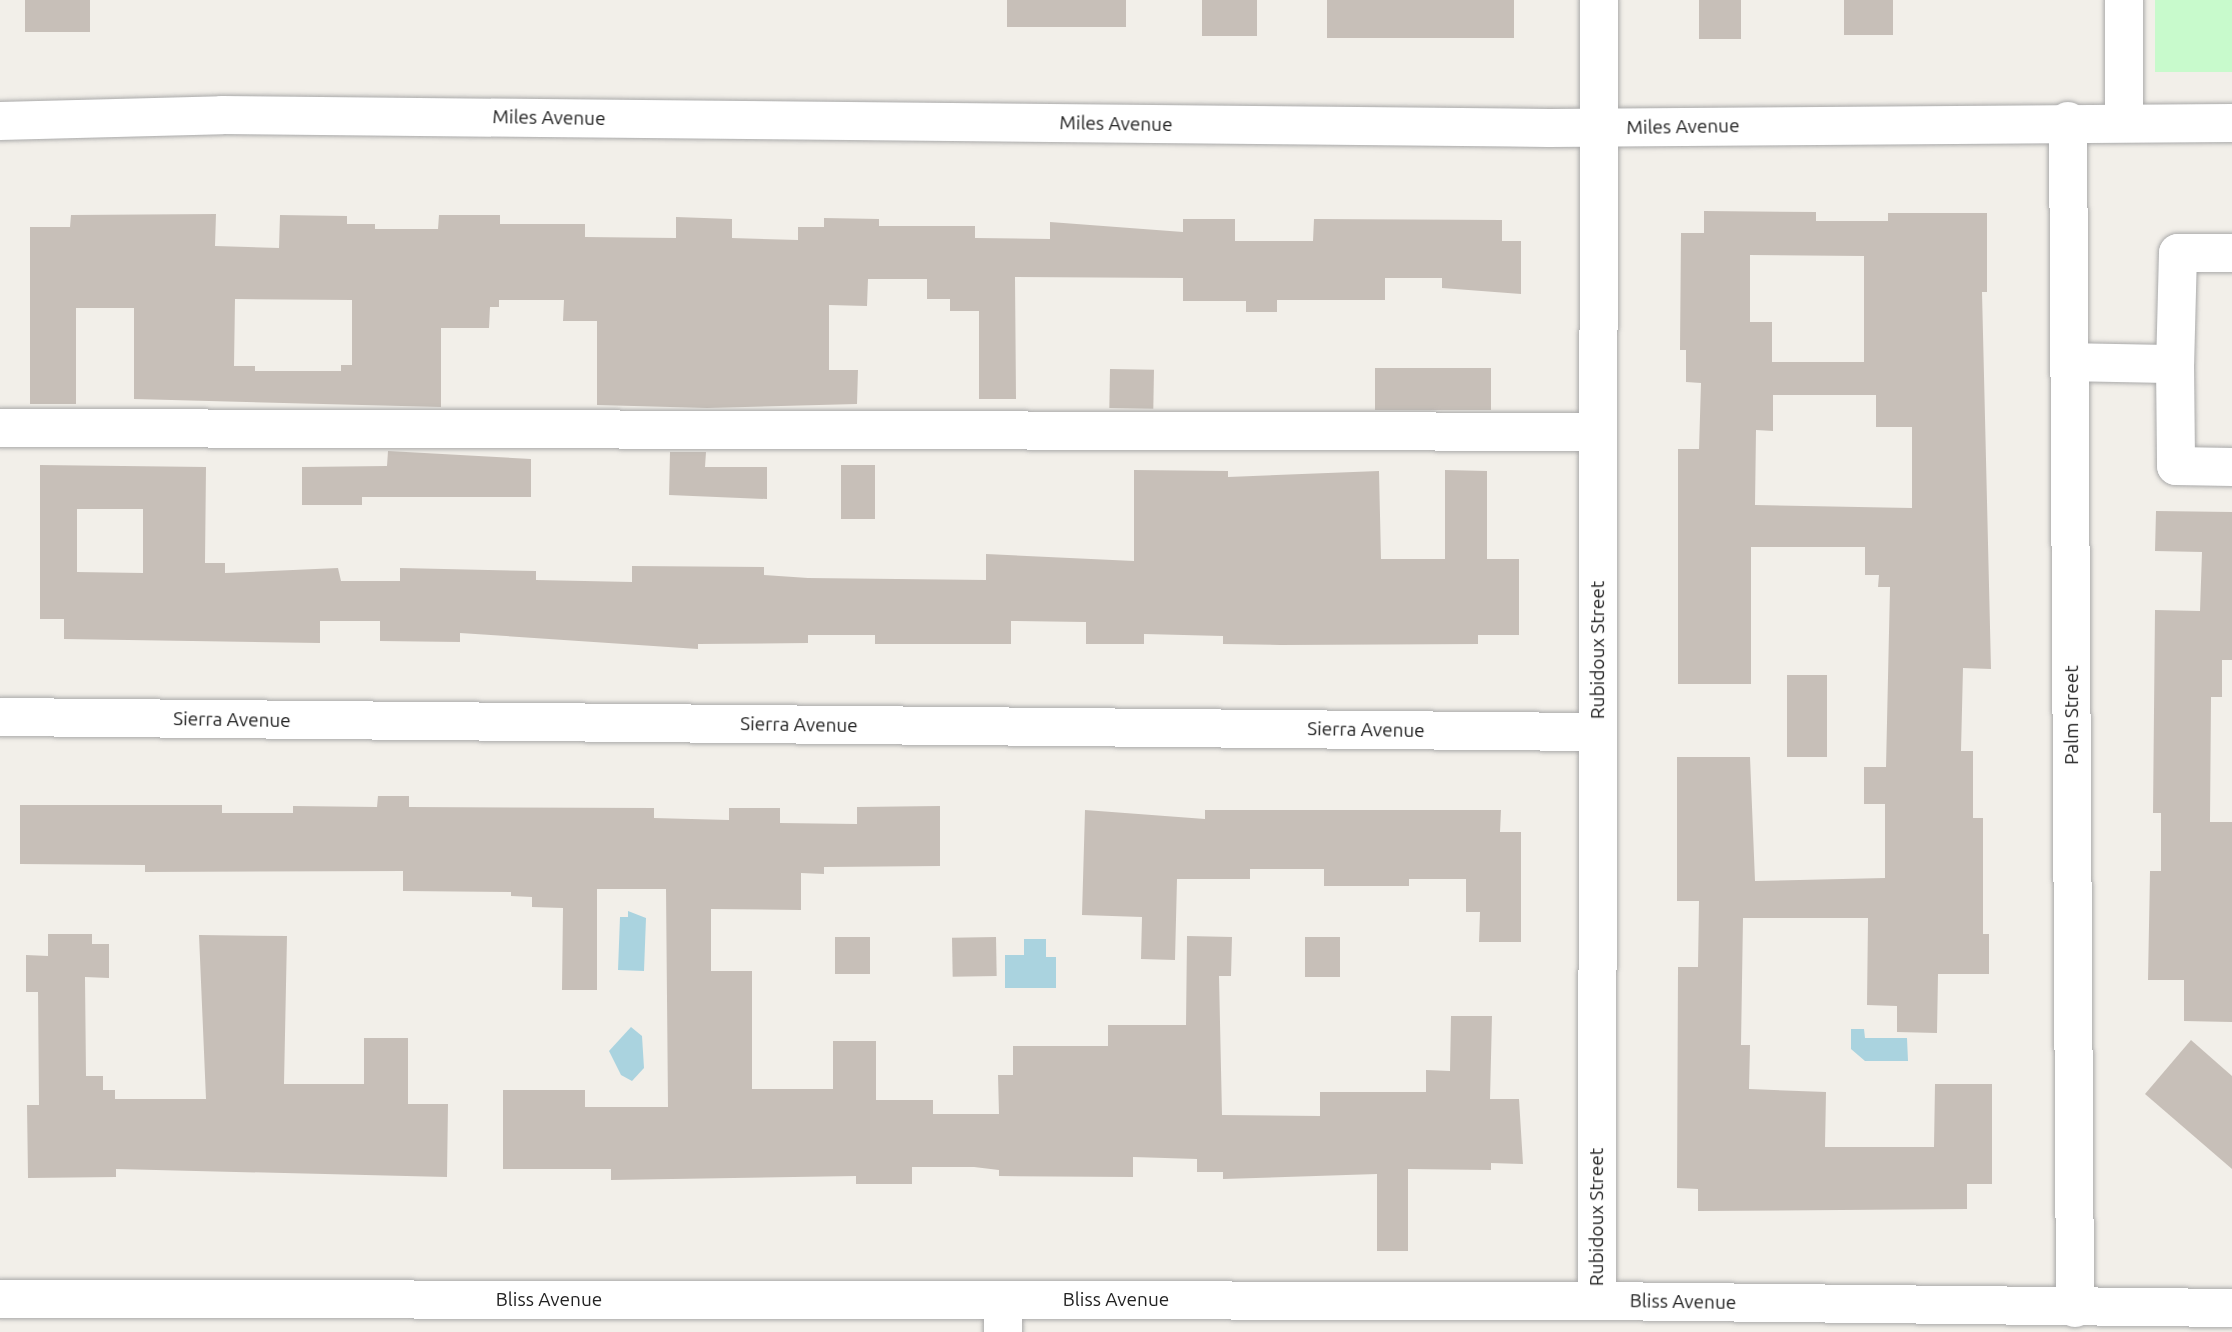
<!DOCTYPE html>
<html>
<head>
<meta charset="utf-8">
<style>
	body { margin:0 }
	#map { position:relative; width:2232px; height:1332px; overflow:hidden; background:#f2efe9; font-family:Ubuntu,sans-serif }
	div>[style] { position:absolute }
	.park>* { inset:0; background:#c8facc; transform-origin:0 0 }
	.water>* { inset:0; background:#aad3df }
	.building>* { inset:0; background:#c7bfb8; transform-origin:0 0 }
	.roads { filter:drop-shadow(0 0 2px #a9a9a9) drop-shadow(0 0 2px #a9a9a9) }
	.minor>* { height:38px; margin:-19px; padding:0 19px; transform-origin:19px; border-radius:19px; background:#fff }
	span { translate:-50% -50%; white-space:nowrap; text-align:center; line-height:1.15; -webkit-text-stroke:5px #fff; paint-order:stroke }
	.street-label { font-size:19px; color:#222 }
</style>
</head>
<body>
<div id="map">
	<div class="park">
		<i style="left:2155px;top:0;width:77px;height:72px"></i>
	</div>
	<div class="water">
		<i style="clip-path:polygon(628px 911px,646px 918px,644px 971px,618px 970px,620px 917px,628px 917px)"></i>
		<i style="clip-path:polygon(1024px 939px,1046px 939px,1046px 957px,1056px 957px,1056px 988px,1005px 988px,1005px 955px,1024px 955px)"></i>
		<i style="clip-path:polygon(631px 1027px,642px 1036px,644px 1068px,632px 1081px,621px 1075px,609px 1051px)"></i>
		<i style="clip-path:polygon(1851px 1029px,1864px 1029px,1865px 1038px,1907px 1038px,1908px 1061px,1865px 1061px,1851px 1049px)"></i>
	</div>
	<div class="building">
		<i style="left:25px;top:0;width:65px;height:32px"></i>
		<i style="left:1007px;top:0;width:119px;height:27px"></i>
		<i style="left:1202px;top:0;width:55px;height:36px"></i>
		<i style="left:1327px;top:0;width:187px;height:38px"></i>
		<i style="left:1699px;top:0;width:42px;height:39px"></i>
		<i style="left:1844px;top:0;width:49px;height:35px"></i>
		<i style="clip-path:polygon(evenodd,1704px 211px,1816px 212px,1816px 221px,1888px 221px,1888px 213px,1987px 213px,1987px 292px,1982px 292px,1991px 669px,1963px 668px,1961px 751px,1973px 751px,1973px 818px,1983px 818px,1983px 934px,1989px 934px,1989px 974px,1938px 974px,1937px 1033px,1897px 1032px,1897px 1006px,1867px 1005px,1868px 918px,1743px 918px,1741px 1045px,1750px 1045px,1749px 1089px,1826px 1092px,1825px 1147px,1934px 1147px,1935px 1084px,1992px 1084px,1992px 1184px,1967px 1184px,1967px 1209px,1698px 1211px,1698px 1189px,1677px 1188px,1678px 967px,1698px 967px,1699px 901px,1677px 901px,1677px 757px,1750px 757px,1755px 881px,1885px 878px,1885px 804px,1864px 804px,1864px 767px,1886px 767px,1890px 587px,1878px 587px,1879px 575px,1865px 575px,1865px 547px,1751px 547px,1751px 684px,1678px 684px,1678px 449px,1699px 449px,1701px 383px,1686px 382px,1686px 350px,1680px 350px,1681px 233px,1704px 233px,1704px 211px,1750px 255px,1864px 256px,1864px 362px,1772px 362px,1772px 322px,1750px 322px,1750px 255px,1704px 211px,1773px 395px,1876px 395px,1876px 427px,1912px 427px,1912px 508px,1755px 505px,1756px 430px,1773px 431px,1773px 395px)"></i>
		<i style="clip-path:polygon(evenodd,216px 214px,215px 246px,279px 248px,280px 215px,347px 216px,347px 224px,375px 224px,375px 229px,438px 229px,439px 215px,500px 215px,500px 224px,585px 224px,585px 237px,676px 238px,676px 217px,732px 219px,732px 238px,798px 240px,798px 227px,824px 227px,824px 218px,879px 219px,879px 226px,975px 226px,975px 238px,1050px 239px,1050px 222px,1183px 232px,1183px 219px,1235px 219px,1235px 241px,1313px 241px,1314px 219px,1502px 220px,1502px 241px,1521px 241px,1521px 294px,1442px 288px,1442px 278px,1385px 278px,1385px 300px,1277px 300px,1277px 312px,1246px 312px,1246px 301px,1183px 301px,1183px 278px,1015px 277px,1016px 399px,979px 399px,979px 311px,950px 311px,950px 299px,927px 299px,927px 279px,868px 279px,867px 306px,829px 305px,829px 370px,858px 370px,857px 404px,707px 408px,597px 405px,597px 321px,563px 321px,564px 300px,499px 300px,499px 307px,490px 307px,489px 328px,441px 328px,441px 407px,134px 399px,134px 308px,76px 308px,76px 404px,30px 404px,30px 227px,70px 227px,71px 215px,216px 214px,235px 299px,352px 300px,352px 365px,341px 365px,341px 371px,255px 371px,255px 366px,234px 366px,235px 299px)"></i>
		<i style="left:1491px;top:368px;width:42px;height:116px;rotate:90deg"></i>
		<i style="left:1110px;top:369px;width:44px;height:39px;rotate:1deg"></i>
		<i style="clip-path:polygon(388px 451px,531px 459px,531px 497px,362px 497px,362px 505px,302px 505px,302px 467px,387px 466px)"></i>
		<i style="clip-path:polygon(670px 452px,706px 452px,705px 467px,767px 467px,767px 499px,669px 495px)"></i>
		<i style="clip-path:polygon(evenodd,40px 465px,206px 467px,205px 563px,225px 563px,225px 573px,338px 568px,341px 581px,400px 581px,400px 568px,536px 571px,536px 580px,632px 582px,632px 566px,764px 567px,764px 575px,808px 578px,986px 580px,986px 554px,1134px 561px,1134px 470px,1228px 471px,1228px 477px,1379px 471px,1381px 559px,1445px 559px,1445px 470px,1487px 471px,1487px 559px,1519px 559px,1519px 635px,1478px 635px,1478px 644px,1280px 645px,1223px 644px,1223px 636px,1144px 634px,1144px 644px,1086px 644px,1086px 622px,1011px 621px,1011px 644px,875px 644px,875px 635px,808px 635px,808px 643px,698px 644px,698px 649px,460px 633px,460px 642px,380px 641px,380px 621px,320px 621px,320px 643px,64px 639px,64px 619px,40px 619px,40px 465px,77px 509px,143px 509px,143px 573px,77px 572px,77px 509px)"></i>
		<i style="left:841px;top:465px;width:34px;height:54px"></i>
		<i style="clip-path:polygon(2156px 511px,2232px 512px,2232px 660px,2222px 660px,2222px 697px,2211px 697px,2210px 822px,2232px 822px,2232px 1022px,2184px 1021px,2184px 980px,2148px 980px,2150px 871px,2161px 871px,2161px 813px,2153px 813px,2155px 610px,2200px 611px,2202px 552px,2155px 551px)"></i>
		<i style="left:1787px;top:675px;width:40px;height:82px"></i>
		<i style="clip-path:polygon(378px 796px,409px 796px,409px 807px,654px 808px,654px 818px,729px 820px,729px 808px,780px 808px,780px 823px,857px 824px,857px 807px,940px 806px,940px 866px,824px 867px,824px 874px,801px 873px,801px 910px,711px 909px,711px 971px,752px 971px,752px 1089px,833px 1089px,833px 1041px,876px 1041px,876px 1100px,933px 1100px,933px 1114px,999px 1114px,998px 1075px,1013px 1075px,1013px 1046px,1108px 1046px,1108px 1025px,1186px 1025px,1187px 936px,1232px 937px,1231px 976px,1219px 976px,1222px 1115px,1320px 1116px,1320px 1092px,1426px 1092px,1426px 1070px,1450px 1071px,1451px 1016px,1492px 1016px,1490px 1099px,1519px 1099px,1523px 1164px,1491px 1163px,1491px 1170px,1408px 1169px,1408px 1251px,1377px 1251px,1377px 1174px,1223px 1179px,1223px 1172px,1197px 1172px,1197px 1159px,1133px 1157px,1133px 1177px,999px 1176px,999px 1170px,974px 1167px,912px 1167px,912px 1184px,856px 1184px,856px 1176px,611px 1180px,611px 1169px,503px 1169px,503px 1090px,585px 1090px,585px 1107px,668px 1107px,666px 889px,597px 889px,597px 990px,562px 990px,563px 908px,532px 907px,532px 897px,511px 896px,511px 892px,403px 891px,403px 871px,145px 872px,145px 865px,20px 864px,20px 805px,222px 805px,222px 813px,293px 813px,293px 806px,377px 807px)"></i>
		<i style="clip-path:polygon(1085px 810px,1205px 819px,1205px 810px,1501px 810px,1500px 832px,1521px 832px,1521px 942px,1479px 942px,1480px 912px,1466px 912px,1466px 879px,1409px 879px,1409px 886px,1324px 886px,1324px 869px,1250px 869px,1250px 879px,1177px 879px,1175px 960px,1141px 959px,1142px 917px,1082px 915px)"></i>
		<i style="clip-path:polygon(48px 934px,92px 934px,92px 944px,109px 944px,109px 978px,85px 977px,86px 1076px,103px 1076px,103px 1090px,115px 1090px,115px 1099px,206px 1099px,199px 935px,287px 936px,284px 1084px,364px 1084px,364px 1038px,408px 1038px,408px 1104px,448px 1104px,447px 1177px,116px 1169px,116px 1177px,28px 1178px,27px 1105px,39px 1105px,38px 992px,26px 992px,26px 955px,48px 956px)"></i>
		<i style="left:835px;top:937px;width:35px;height:37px"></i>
		<i style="left:996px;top:937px;width:39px;height:44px;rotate:89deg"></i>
		<i style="left:1305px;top:937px;width:35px;height:40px"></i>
		<i style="clip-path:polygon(2191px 1040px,2232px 1076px,2232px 1169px,2145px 1094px)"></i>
	</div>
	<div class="roads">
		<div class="minor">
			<i style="left:2124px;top:0;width:121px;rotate:90deg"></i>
			<i style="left:0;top:121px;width:222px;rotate:-1.5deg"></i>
			<i style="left:222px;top:115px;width:1327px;rotate:0.56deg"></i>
			<i style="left:1549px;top:128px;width:683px;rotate:-0.42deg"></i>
			<i style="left:2068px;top:121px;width:1187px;rotate:89.66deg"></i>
			<i style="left:2232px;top:253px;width:54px;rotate:180deg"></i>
			<i style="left:2178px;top:253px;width:111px;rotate:91.5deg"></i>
			<i style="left:2175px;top:364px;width:102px;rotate:89.4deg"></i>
			<i style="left:2176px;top:466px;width:56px;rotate:1deg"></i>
			<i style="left:2070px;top:362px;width:105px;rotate:1.1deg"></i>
			<i style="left:0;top:428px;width:1597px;rotate:0.14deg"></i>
			<i style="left:0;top:717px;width:1598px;rotate:0.54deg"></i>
			<i style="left:0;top:1299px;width:1597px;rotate:0.07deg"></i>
			<i style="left:1597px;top:1301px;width:635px;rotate:0.63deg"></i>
			<i style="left:1597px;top:1301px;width:1301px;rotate:-89.91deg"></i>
			<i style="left:1003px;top:1332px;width:32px;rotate:-90deg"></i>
		</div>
	</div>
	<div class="street-label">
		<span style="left:549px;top:118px;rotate:1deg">Miles Avenue</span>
		<span style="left:1116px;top:124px;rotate:1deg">Miles Avenue</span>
		<span style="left:1683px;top:127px;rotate:-1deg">Miles Avenue</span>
		<span style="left:1598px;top:650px;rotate:-90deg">Rubidoux Street</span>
		<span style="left:2072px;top:715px;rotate:-90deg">Palm Street</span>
		<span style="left:232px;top:720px;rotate:1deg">Sierra Avenue</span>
		<span style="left:799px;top:725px;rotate:1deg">Sierra Avenue</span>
		<span style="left:1366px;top:730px;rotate:1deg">Sierra Avenue</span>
		<span style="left:1597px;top:1217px;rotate:-90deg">Rubidoux Street</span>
		<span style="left:549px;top:1300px">Bliss Avenue</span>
		<span style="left:1116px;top:1300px">Bliss Avenue</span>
		<span style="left:1683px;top:1302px;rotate:1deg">Bliss Avenue</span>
	</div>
</div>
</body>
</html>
